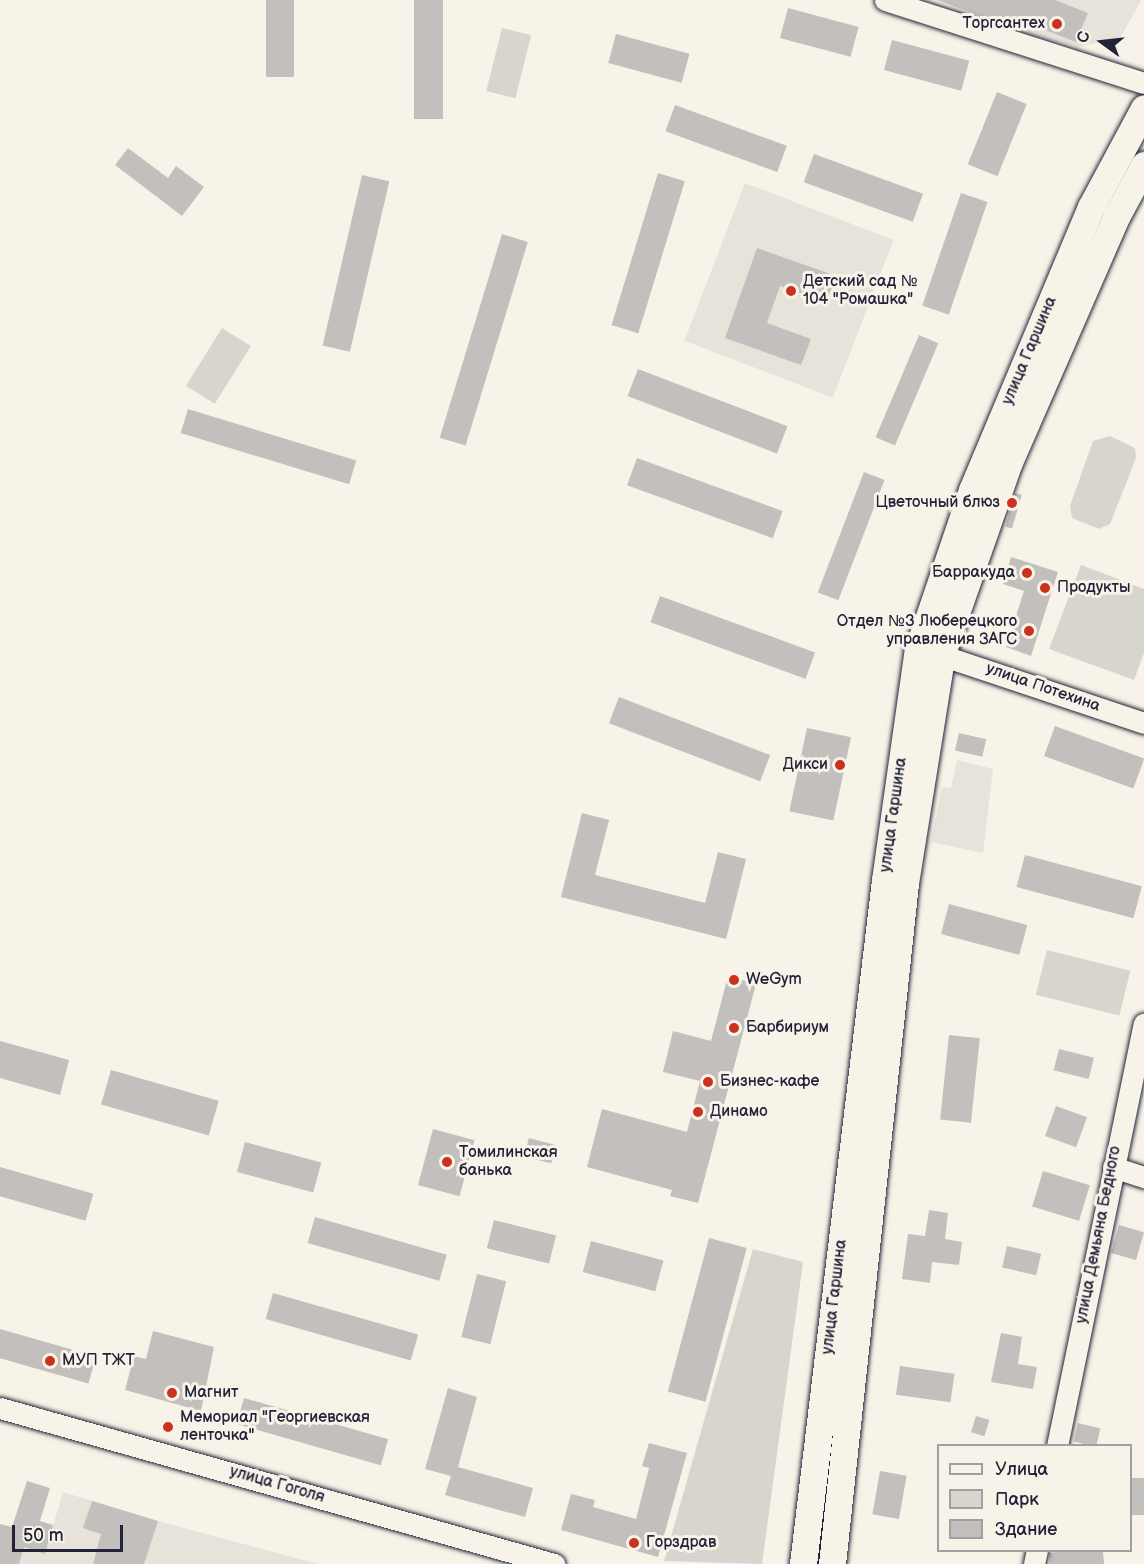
<!DOCTYPE html>
<html>
<head>
<meta charset="utf-8">
<style>
	body { margin:0 }
	#map { position:relative; width:1144px; height:1564px; overflow:hidden; background:#f7f3e8; font-family:"Balsamiq Sans",sans-serif }
	div>[style] { position:absolute }
	.built>* { inset:0; background:#e7e3db; transform-origin:0 0 }
	.green>* { inset:0; background:#d8d5cf; transform-origin:0 0 }
	.building>* { inset:0; background:#c2bfbd; transform-origin:0 0 }
	.roads { filter:drop-shadow(0 0 2px #22223b) drop-shadow(0 0 2px #22223b) }
	.minor>* { height:21px; margin:-10.5px; padding:0 10.5px; transform-origin:10.5px; border-radius:10.5px; background:#f7f3e8 }
	.major>* { height:27px; margin:-13.5px; padding:0 13.5px; transform-origin:13.5px; border-radius:13.5px; background:#f7f3e8 }
	.dots>* { width:16px; height:16px; translate:-50% -50%; box-sizing:border-box; border:3px solid #f7f3e8; border-radius:50% }
	span { translate:-50% -50%; white-space:nowrap; text-align:center; line-height:1.15; -webkit-text-stroke:6px #f7f3e8; paint-order:stroke }
	.poi-label { font-size:16px; color:#22223b }
	.right { translate:-100% -50%; text-align:right }
	.left { translate:0 -50%; text-align:left }
	.street-label { font-size:16px; color:#22223b }
	.legend { position:absolute; left:937px; top:1444px; width:195px; height:108px; box-sizing:border-box; background:#f7f3e8; border:2px solid #a29fa3; margin:0; padding:8px 10px; list-style:none; font-size:18px; color:#22223b }
	.legend li { display:flex; align-items:center; gap:12px; height:30px }
	.legend b { width:30px; border:2px solid #a29fa3 }
	.north { position:absolute; left:1072px; top:12px; width:60px; height:60px; -webkit-text-stroke:4px #f7f3e8; paint-order:stroke; rotate:285deg; font-size:16px; font-weight:700; line-height:24px; text-align:center; color:#22223b }
	.north::after { content:''; display:block; margin:auto; width:21px; height:27px; background:#22223b; clip-path:polygon(50% 0,100% 100%,50% 72%,0 100%) }
	.scale { position:absolute; left:12px; top:1525px; width:111px; height:27px; box-sizing:border-box; border:3px solid #22223b; border-top:0; padding-left:8px; font-size:18px; line-height:21px; white-space:nowrap; color:#22223b; -webkit-text-stroke:4px #f7f3e8; paint-order:stroke }
</style>
</head>
<body>
<div id="map">
	<div class="built">
		<i style="clip-path:polygon(935px 0,1141px 0,1121px 37px,1079px 47px,1010px 30px)"></i>
		<i style="left:745px;top:183px;width:159px;height:169px;rotate:21deg"></i>
		<i style="clip-path:polygon(957px 760px,993px 769px,983px 853px,931px 842px,942px 787px,951px 788px)"></i>
		<i style="clip-path:polygon(63px 1492px,158px 1521px,318px 1564px,19px 1564px,24px 1547px,45px 1553px)"></i>
	</div>
	<div class="green">
		<i style="left:502px;top:28px;width:30px;height:65px;rotate:14deg"></i>
		<i style="left:222px;top:328px;width:34px;height:68px;rotate:32deg"></i>
		<i style="clip-path:polygon(1110px 436px,1135px 448px,1136px 458px,1110px 524px,1099px 529px,1072px 518px,1070px 506px,1093px 441px)"></i>
		<i style="clip-path:polygon(1081px 565px,1144px 589px,1144px 653px,1134px 680px,1049px 649px)"></i>
		<i style="left:1047px;top:950px;width:86px;height:46px;rotate:14deg"></i>
		<i style="clip-path:polygon(753px 1249px,803px 1262px,762px 1564px,664px 1561px)"></i>
	</div>
	<div class="building">
		<i style="left:266px;top:0;width:28px;height:77px"></i>
		<i style="left:414px;top:0;width:29px;height:119px"></i>
		<i style="clip-path:polygon(938px 0,1055px 0,1088px 13px,1076px 42px,1015px 18px,1011px 27px)"></i>
		<i style="left:788px;top:8px;width:73px;height:31px;rotate:15deg"></i>
		<i style="left:616px;top:34px;width:76px;height:30px;rotate:15deg"></i>
		<i style="left:892px;top:40px;width:80px;height:31px;rotate:15deg"></i>
		<i style="left:997px;top:92px;width:32px;height:78px;rotate:22deg"></i>
		<i style="left:675px;top:105px;width:119px;height:28px;rotate:20deg"></i>
		<i style="clip-path:polygon(128px 148px,168px 178px,176px 166px,204px 187px,182px 216px,115px 165px)"></i>
		<i style="left:814px;top:154px;width:116px;height:30px;rotate:20deg"></i>
		<i style="left:658px;top:173px;width:28px;height:159px;rotate:17deg"></i>
		<i style="left:362px;top:175px;width:28px;height:175px;rotate:13deg"></i>
		<i style="left:961px;top:193px;width:28px;height:119px;rotate:19deg"></i>
		<i style="left:502px;top:234px;width:27px;height:213px;rotate:17deg"></i>
		<i style="clip-path:polygon(757px 248px,836px 276px,826px 302px,780px 286px,767px 323px,811px 339px,801px 365px,725px 338px)"></i>
		<i style="left:919px;top:335px;width:21px;height:111px;rotate:23deg"></i>
		<i style="left:638px;top:369px;width:160px;height:29px;rotate:21deg"></i>
		<i style="left:188px;top:409px;width:176px;height:25px;rotate:17deg"></i>
		<i style="left:637px;top:458px;width:155px;height:29px;rotate:20deg"></i>
		<i style="left:864px;top:472px;width:22px;height:129px;rotate:21deg"></i>
		<i style="left:1015px;top:493px;width:7px;height:35px;rotate:16deg"></i>
		<i style="clip-path:polygon(1011px 557px,1058px 572px,1031px 656px,1006px 647px,1024px 591px,1003px 584px)"></i>
		<i style="left:660px;top:596px;width:165px;height:28px;rotate:20deg"></i>
		<i style="left:619px;top:697px;width:162px;height:28px;rotate:21deg"></i>
		<i style="left:1055px;top:726px;width:95px;height:32px;rotate:20deg"></i>
		<i style="left:807px;top:728px;width:45px;height:85px;rotate:12deg"></i>
		<i style="left:959px;top:733px;width:28px;height:18px;rotate:13deg"></i>
		<i style="clip-path:polygon(582px 813px,609px 820px,595px 875px,705px 903px,718px 852px,746px 859px,726px 939px,561px 897px)"></i>
		<i style="left:1025px;top:855px;width:121px;height:33px;rotate:15deg"></i>
		<i style="left:949px;top:904px;width:81px;height:31px;rotate:15deg"></i>
		<i style="clip-path:polygon(728px 976px,756px 984px,698px 1203px,670px 1196px,672px 1190px,587px 1167px,602px 1109px,687px 1132px,700px 1081px,663px 1072px,673px 1031px,711px 1041px)"></i>
		<i style="left:949px;top:1035px;width:31px;height:85px;rotate:6deg"></i>
		<i style="clip-path:polygon(0 1041px,69px 1060px,60px 1095px,0 1078px)"></i>
		<i style="left:1059px;top:1049px;width:36px;height:22px;rotate:14deg"></i>
		<i style="left:111px;top:1070px;width:112px;height:36px;rotate:16deg"></i>
		<i style="left:1056px;top:1106px;width:33px;height:32px;rotate:20deg"></i>
		<i style="left:433px;top:1129px;width:43px;height:58px;rotate:15deg"></i>
		<i style="left:529px;top:1138px;width:28px;height:19px;rotate:15deg"></i>
		<i style="left:245px;top:1142px;width:79px;height:31px;rotate:15deg"></i>
		<i style="left:0;top:1167px;width:97px;height:28px;rotate:16deg"></i>
		<i style="left:1043px;top:1171px;width:49px;height:37px;rotate:17deg"></i>
		<i style="clip-path:polygon(929px 1210px,948px 1213px,945px 1239px,962px 1242px,959px 1265px,932px 1262px,930px 1283px,902px 1279px,908px 1234px,925px 1236px)"></i>
		<i style="left:315px;top:1217px;width:137px;height:27px;rotate:16deg"></i>
		<i style="left:494px;top:1220px;width:64px;height:29px;rotate:14deg"></i>
		<i style="left:1119px;top:1225px;width:26px;height:29px;rotate:16deg"></i>
		<i style="left:709px;top:1238px;width:39px;height:159px;rotate:15deg"></i>
		<i style="left:591px;top:1241px;width:75px;height:32px;rotate:15deg"></i>
		<i style="left:1007px;top:1246px;width:35px;height:22px;rotate:13deg"></i>
		<i style="left:477px;top:1274px;width:30px;height:65px;rotate:14deg"></i>
		<i style="left:273px;top:1293px;width:151px;height:27px;rotate:16deg"></i>
		<i style="left:0;top:1329px;width:100px;height:28px;rotate:16deg"></i>
		<i style="clip-path:polygon(153px 1331px,214px 1347px,201px 1411px,125px 1390px,134px 1356px,146px 1359px)"></i>
		<i style="clip-path:polygon(1001px 1333px,1022px 1337px,1018px 1364px,1037px 1367px,1033px 1389px,991px 1382px)"></i>
		<i style="left:900px;top:1366px;width:55px;height:29px;rotate:8deg"></i>
		<i style="clip-path:polygon(448px 1388px,477px 1397px,458px 1467px,533px 1488px,525px 1517px,445px 1495px,451px 1476px,425px 1469px)"></i>
		<i style="left:244px;top:1398px;width:150px;height:27px;rotate:16deg"></i>
		<i style="left:976px;top:1416px;width:14px;height:17px;rotate:17deg"></i>
		<i style="left:1078px;top:1423px;width:23px;height:19px;rotate:13deg"></i>
		<i style="clip-path:polygon(649px 1443px,687px 1453px,658px 1557px,561px 1530px,571px 1494px,595px 1500px,593px 1507px,636px 1519px,649px 1468px,642px 1466px)"></i>
		<i style="left:880px;top:1471px;width:27px;height:44px;rotate:10deg"></i>
		<i style="left:1144px;top:1478px;width:37px;height:13px;rotate:90deg"></i>
		<i style="clip-path:polygon(27px 1481px,50px 1488px,40px 1521px,53px 1525px,45px 1554px,24px 1547px,19px 1564px,0 1564px,0 1524px,12px 1527px)"></i>
		<i style="clip-path:polygon(92px 1501px,158px 1521px,144px 1564px,93px 1564px,101px 1534px,83px 1528px)"></i>
		<i style="clip-path:polygon(1064px 1551px,1103px 1551px,1104px 1564px,1050px 1564px,1049px 1553px)"></i>
	</div>
	<div class="roads">
		<div class="minor">
			<i style="left:885px;top:0;width:272px;rotate:17.8deg"></i>
			<i style="left:929px;top:651px;width:227px;rotate:18.5deg"></i>
			<i style="left:1113px;top:1167px;width:33px;rotate:18deg"></i>
			<i style="left:0;top:1408px;width:576px;rotate:15.73deg"></i>
			<i style="left:1057px;top:1446px;width:431px;rotate:-78.4deg"></i>
			<i style="left:1034px;top:1564px;width:14px;rotate:-78deg"></i>
		</div>
		<div class="major">
			<i style="left:803px;top:1564px;width:689px;rotate:-83.16deg"></i>
			<i style="left:885px;top:880px;width:233px;rotate:-81.9deg"></i>
			<i style="left:918px;top:649px;width:168px;rotate:-71.2deg"></i>
			<i style="left:972px;top:490px;width:307px;rotate:-67.2deg"></i>
			<i style="left:1091px;top:207px;width:112px;rotate:-61.8deg"></i>
			<i style="left:832px;top:1564px;width:685px;rotate:-83.88deg"></i>
			<i style="left:905px;top:883px;width:233px;rotate:-80.9deg"></i>
			<i style="left:942px;top:653px;width:202px;rotate:-70.7deg"></i>
			<i style="left:1009px;top:462px;width:270px;rotate:-66.4deg"></i>
			<i style="left:1117px;top:215px;width:57px;rotate:-61.6deg"></i>
		</div>
	</div>
	<div class="dots">
		<i style="left:1057px;top:24px;background:#c8321e"></i>
		<i style="left:791px;top:291px;background:#c8321e"></i>
		<i style="left:1012px;top:503px;background:#c8321e"></i>
		<i style="left:1027px;top:573px;background:#c8321e"></i>
		<i style="left:1045px;top:588px;background:#c8321e"></i>
		<i style="left:1029px;top:631px;background:#c8321e"></i>
		<i style="left:840px;top:765px;background:#c8321e"></i>
		<i style="left:734px;top:980px;background:#c8321e"></i>
		<i style="left:734px;top:1028px;background:#c8321e"></i>
		<i style="left:708px;top:1082px;background:#c8321e"></i>
		<i style="left:698px;top:1112px;background:#c8321e"></i>
		<i style="left:447px;top:1162px;background:#c8321e"></i>
		<i style="left:50px;top:1361px;background:#c8321e"></i>
		<i style="left:172px;top:1393px;background:#c8321e"></i>
		<i style="left:168px;top:1427px;background:#c8321e"></i>
		<i style="left:634px;top:1543px;background:#c8321e"></i>
	</div>
	<div class="poi-label">
		<span class="right" style="left:1045px;top:24px">Торгсантех</span>
		<span class="left" style="left:803px;top:291px">Детский сад №<br>104 "Ромашка"</span>
		<span class="right" style="left:1000px;top:503px">Цветочный блюз</span>
		<span class="right" style="left:1015px;top:573px">Барракуда</span>
		<span class="left" style="left:1057px;top:588px">Продукты</span>
		<span class="right" style="left:1017px;top:631px">Отдел №3 Люберецкого<br>управления ЗАГС</span>
		<span class="right" style="left:828px;top:765px">Дикси</span>
		<span class="left" style="left:746px;top:980px">WeGym</span>
		<span class="left" style="left:746px;top:1028px">Барбириум</span>
		<span class="left" style="left:720px;top:1082px">Бизнес-кафе</span>
		<span class="left" style="left:710px;top:1112px">Динамо</span>
		<span class="left" style="left:459px;top:1162px">Томилинская<br>банька</span>
		<span class="left" style="left:62px;top:1361px">МУП ТЖТ</span>
		<span class="left" style="left:184px;top:1393px">Магнит</span>
		<span class="left" style="left:180px;top:1427px">Мемориал "Георгиевская<br>ленточка"</span>
		<span class="left" style="left:646px;top:1543px">Горздрав</span>
	</div>
	<div class="street-label">
		<span style="left:1030px;top:351px;rotate:-67deg">улица Гаршина</span>
		<span style="left:1043px;top:688px;rotate:19deg">улица Потехина</span>
		<span style="left:894px;top:815px;rotate:-82deg">улица Гаршина</span>
		<span style="left:1099px;top:1235px;rotate:-79deg">улица Демьяна Бедного</span>
		<span style="left:835px;top:1297px;rotate:-83deg">улица Гаршина</span>
		<span style="left:277px;top:1485px;rotate:16deg">улица Гоголя</span>
	</div>
	<ul class="legend">
	<li><b style="height:8px;background:#f7f3e8"></b>Улица</li>
	<li><b style="height:16px;background:#d8d5cf"></b>Парк</li>
	<li><b style="height:16px;background:#c2bfbd"></b>Здание</li>
	</ul>
	<div class="north">С</div>
	<div class="scale">50 m</div>
</div>
</body>
</html>
